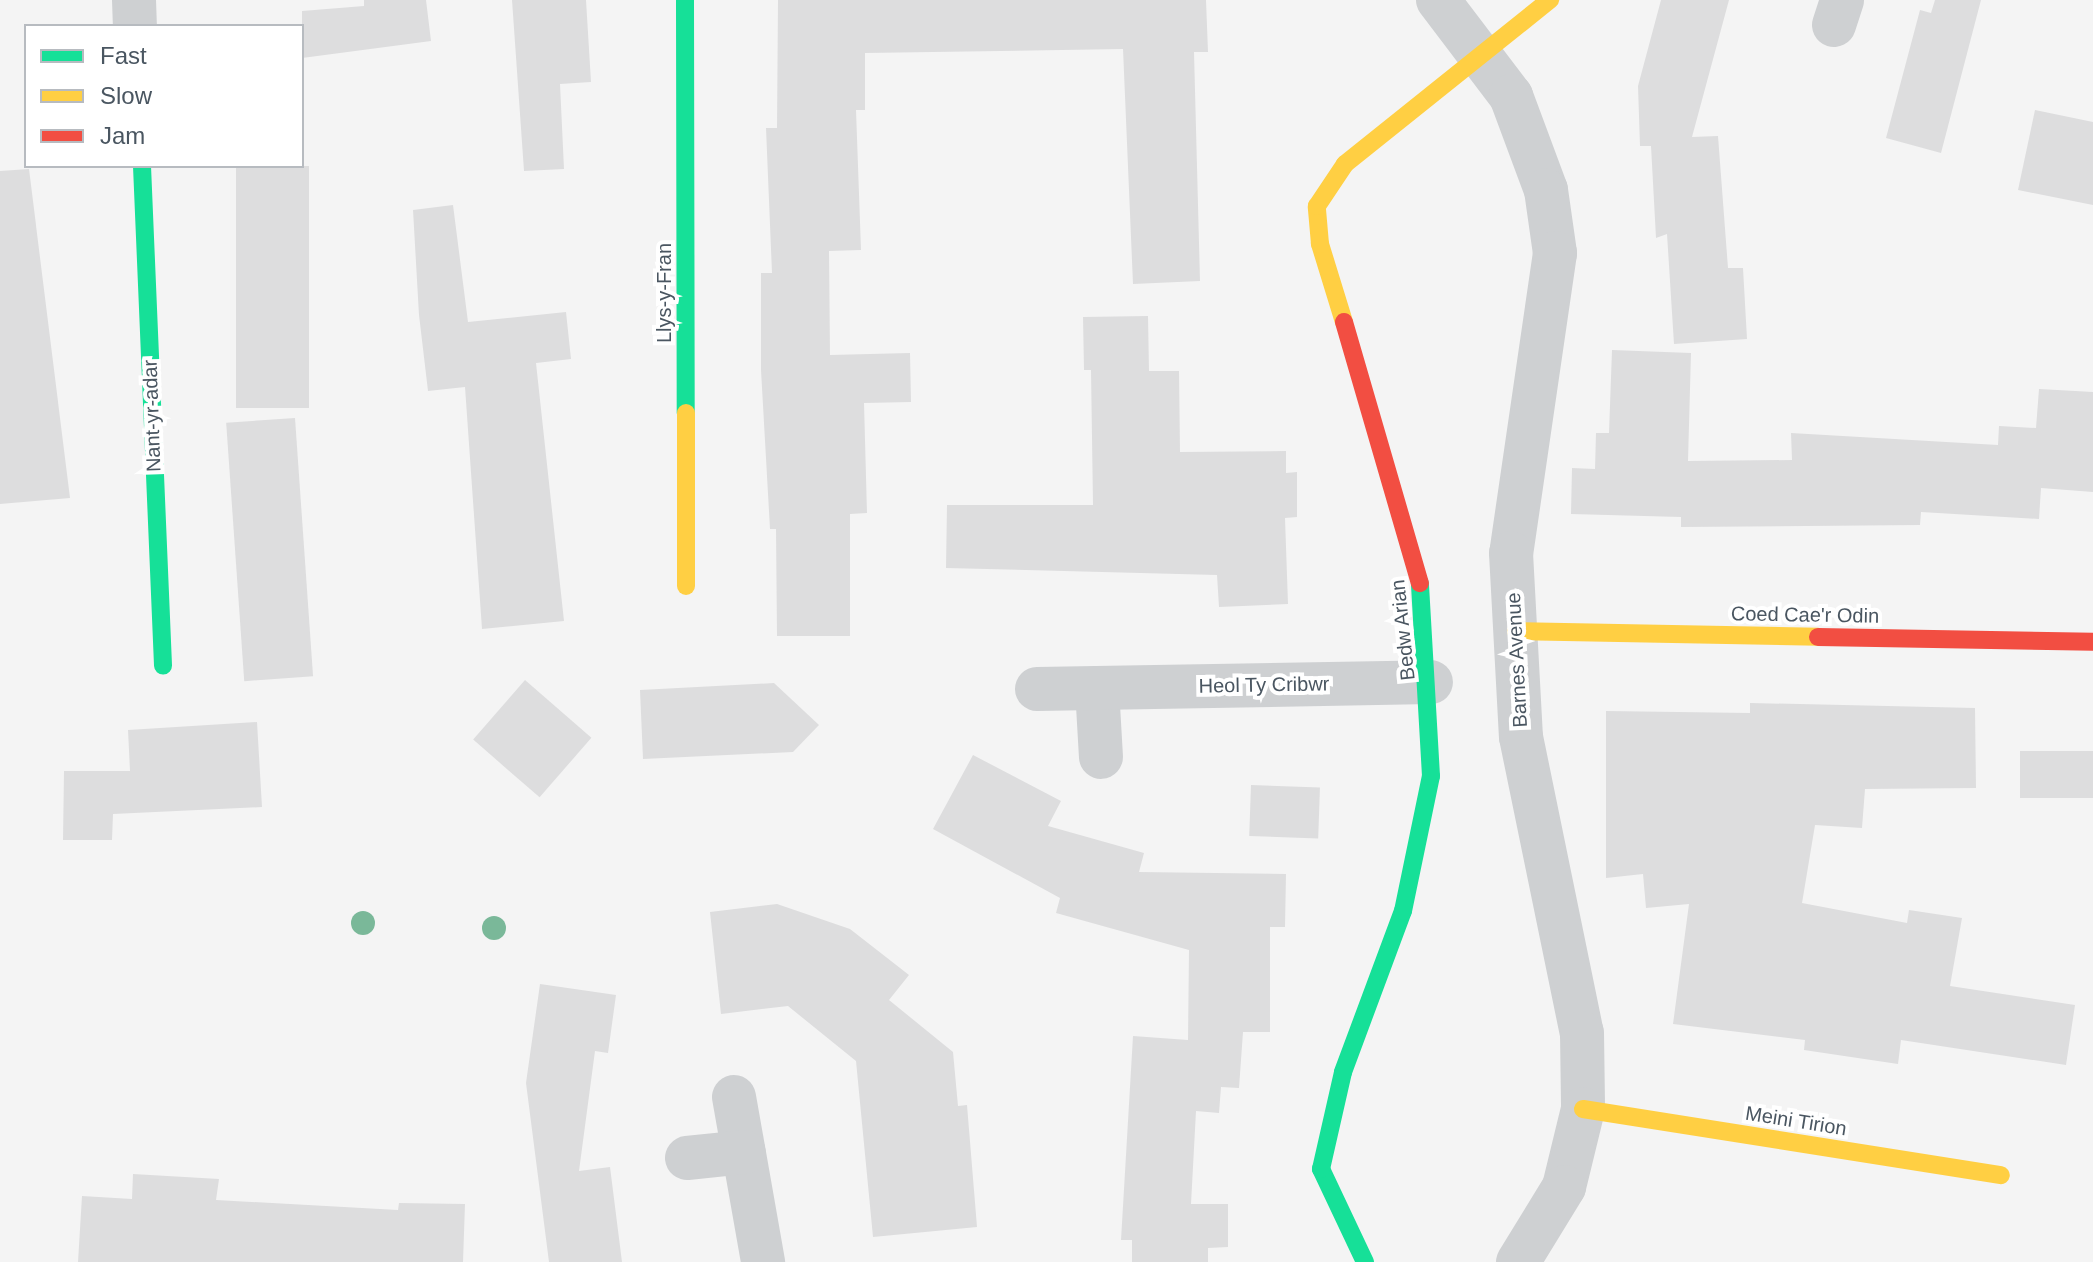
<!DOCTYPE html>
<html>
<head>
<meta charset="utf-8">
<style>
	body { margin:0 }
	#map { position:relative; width:2093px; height:1262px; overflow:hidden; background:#f4f4f4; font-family:Arial,sans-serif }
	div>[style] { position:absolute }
	.building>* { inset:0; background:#ddddde; transform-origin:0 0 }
	.street>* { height:44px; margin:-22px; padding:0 22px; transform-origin:22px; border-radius:22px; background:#ced0d2 }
	.fast>* { height:18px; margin:-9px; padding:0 9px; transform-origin:9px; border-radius:9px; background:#16e098 }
	.slow>* { height:18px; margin:-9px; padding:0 9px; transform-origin:9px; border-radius:9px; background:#ffcf43 }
	.jam>* { height:18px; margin:-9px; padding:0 9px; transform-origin:9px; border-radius:9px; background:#f24e42 }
	.trees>* { width:24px; height:24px; margin:-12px; border-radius:50%; background:#7ab899 }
	span { translate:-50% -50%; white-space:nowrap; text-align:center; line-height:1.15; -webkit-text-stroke:8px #fff; paint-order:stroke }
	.street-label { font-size:20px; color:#4a5661 }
	.legend { position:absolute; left:24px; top:24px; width:280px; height:144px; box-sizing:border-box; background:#fff; border:2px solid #b7bbc0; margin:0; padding:10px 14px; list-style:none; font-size:24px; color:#4a5661 }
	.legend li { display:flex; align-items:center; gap:16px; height:40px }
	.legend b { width:40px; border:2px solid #b7bbc0 }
</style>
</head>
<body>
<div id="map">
	<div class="building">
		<i style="clip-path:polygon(364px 0,426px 0,431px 41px,302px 58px,302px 11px,364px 6px)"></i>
		<i style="clip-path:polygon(512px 0,586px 0,591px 82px,560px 84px,564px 169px,524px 171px)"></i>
		<i style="clip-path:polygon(778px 0,1206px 0,1208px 52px,1194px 52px,1200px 281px,1133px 284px,1123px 49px,865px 53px,865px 110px,856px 110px,861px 250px,829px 251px,830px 355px,910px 353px,911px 402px,864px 403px,867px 513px,850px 514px,850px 636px,777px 636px,776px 529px,770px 529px,761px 370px,761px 273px,772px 273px,766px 128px,777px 128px)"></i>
		<i style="clip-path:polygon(1661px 0,1729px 0,1692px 137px,1718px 136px,1728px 268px,1743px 268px,1747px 339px,1674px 344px,1667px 234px,1656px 238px,1651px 146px,1640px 146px,1638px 86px)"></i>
		<i style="clip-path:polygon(1935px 0,1981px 0,1941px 153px,1886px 138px,1920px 10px,1931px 13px)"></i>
		<i style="clip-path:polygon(2035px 110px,2093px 122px,2093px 205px,2018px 190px)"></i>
		<i style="left:236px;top:166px;width:73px;height:242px"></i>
		<i style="clip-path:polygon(29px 169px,70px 498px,0 504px,0 171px)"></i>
		<i style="clip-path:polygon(453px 205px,468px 322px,566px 312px,571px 359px,536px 363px,564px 621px,482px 629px,465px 387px,428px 391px,419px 315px,413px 210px)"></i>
		<i style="clip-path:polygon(1148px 316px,1149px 371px,1179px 371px,1180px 452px,1286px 451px,1286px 473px,1297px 472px,1297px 517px,1285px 518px,1288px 604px,1219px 607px,1217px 575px,946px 568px,947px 505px,1093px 505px,1091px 370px,1084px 370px,1083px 317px)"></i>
		<i style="clip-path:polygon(1612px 350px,1691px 353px,1688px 461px,1792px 460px,1791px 433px,1998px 445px,1999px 426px,2036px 428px,2039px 389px,2093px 392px,2093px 492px,2041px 488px,2039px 519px,1921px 512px,1920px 525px,1681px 527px,1681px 517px,1571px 514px,1572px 468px,1595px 469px,1596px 433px,1609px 433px)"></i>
		<i style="left:295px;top:418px;width:259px;height:69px;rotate:86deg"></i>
		<i style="left:525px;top:680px;width:88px;height:79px;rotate:41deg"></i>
		<i style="clip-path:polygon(774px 683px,819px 725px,793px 752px,643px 759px,640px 690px)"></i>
		<i style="clip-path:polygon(1750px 703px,1975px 708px,1976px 788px,1865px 789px,1862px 828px,1815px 825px,1802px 903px,1907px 923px,1909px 910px,1962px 918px,1950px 986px,2075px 1005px,2066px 1065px,1901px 1040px,1898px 1064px,1804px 1050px,1805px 1040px,1673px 1024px,1689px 904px,1646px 908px,1643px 874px,1606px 878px,1606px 711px,1750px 713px)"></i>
		<i style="clip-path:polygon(257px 722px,262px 807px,113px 814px,112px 840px,63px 840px,64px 771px,130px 771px,128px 730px)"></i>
		<i style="left:2020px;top:751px;width:73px;height:47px"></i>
		<i style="clip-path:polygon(973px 755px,1061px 801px,1048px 826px,1144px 853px,1139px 872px,1286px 874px,1285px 927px,1270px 927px,1270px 1032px,1243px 1032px,1239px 1088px,1221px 1087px,1219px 1113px,1196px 1111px,1191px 1204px,1228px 1204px,1228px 1247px,1208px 1248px,1208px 1262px,1132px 1262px,1132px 1240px,1121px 1240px,1133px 1036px,1188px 1040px,1189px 950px,1056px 913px,1060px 898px,933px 829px)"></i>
		<i style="left:1251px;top:785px;width:69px;height:51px;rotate:2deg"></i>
		<i style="clip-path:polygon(777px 904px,850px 929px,909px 975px,889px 1000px,953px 1052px,958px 1106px,967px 1105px,977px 1227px,873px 1237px,856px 1061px,788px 1006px,721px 1014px,710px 912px)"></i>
		<i style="clip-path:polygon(540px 984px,616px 995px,608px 1053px,595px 1051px,579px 1171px,610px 1167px,622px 1262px,549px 1262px,526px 1083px)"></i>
		<i style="clip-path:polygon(133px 1174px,219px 1179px,216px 1200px,398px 1210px,399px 1203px,465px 1204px,463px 1262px,78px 1262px,82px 1196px,132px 1199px)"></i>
	</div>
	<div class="street">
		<i style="left:134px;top:0;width:26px;rotate:88deg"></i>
		<i style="left:1438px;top:0;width:121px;rotate:52.8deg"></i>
		<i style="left:1511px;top:96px;width:100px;rotate:69.6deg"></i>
		<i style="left:1546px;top:190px;width:64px;rotate:81.9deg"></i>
		<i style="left:1555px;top:253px;width:303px;rotate:98.3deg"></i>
		<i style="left:1511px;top:553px;width:184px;rotate:86.9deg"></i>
		<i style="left:1521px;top:737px;width:302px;rotate:78.4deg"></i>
		<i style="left:1582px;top:1033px;width:76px;rotate:89.2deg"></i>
		<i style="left:1583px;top:1109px;width:80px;rotate:103.7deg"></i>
		<i style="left:1564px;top:1187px;width:88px;rotate:121.5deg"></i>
		<i style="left:1834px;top:25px;width:26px;rotate:-72deg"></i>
		<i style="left:1097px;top:688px;width:69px;rotate:86.7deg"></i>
		<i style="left:1037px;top:689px;width:394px;rotate:-1deg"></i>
		<i style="left:734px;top:1097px;width:168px;rotate:80deg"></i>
		<i style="left:687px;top:1158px;width:57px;rotate:-6deg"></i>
	</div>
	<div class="fast">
		<i style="left:685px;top:0;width:413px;rotate:89.9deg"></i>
		<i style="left:142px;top:166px;width:500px;rotate:87.59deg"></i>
		<i style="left:1365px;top:1262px;width:103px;rotate:-115.3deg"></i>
		<i style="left:1321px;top:1169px;width:99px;rotate:-77.2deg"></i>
		<i style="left:1343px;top:1072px;width:172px;rotate:-69.6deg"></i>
		<i style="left:1403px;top:911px;width:138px;rotate:-78.3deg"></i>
		<i style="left:1431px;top:776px;width:193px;rotate:-93.3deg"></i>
	</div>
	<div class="slow">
		<i style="left:1344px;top:322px;width:82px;rotate:-107.1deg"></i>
		<i style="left:1320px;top:244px;width:38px;rotate:-95deg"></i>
		<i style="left:1317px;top:206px;width:50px;rotate:-56.3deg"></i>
		<i style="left:1345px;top:164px;width:263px;rotate:-38.7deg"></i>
		<i style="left:686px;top:413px;width:173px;rotate:90deg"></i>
		<i style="left:1516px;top:631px;width:302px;rotate:1.1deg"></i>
		<i style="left:1583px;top:1109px;width:423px;rotate:9deg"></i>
	</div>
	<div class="jam">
		<i style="left:1344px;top:322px;width:272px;rotate:73.8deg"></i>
		<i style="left:1818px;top:637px;width:275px;rotate:1deg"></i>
	</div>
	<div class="trees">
		<i style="left:363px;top:923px"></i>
		<i style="left:494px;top:928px"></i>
	</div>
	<div class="street-label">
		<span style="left:664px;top:293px;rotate:-90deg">Llys-y-Fran</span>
		<span style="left:152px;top:416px;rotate:-92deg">Nant-yr-adar</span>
		<span style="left:1805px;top:615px;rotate:1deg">Coed Cae'r Odin</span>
		<span style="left:1403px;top:630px;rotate:-96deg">Bedw Arian</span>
		<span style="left:1517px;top:660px;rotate:-93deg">Barnes Avenue</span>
		<span style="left:1264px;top:685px;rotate:-1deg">Heol Ty Cribwr</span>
		<span style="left:1796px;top:1121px;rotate:9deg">Meini Tirion</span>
	</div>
	<ul class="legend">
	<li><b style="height:10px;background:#16e098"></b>Fast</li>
	<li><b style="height:10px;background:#ffcf43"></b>Slow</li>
	<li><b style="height:10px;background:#f24e42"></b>Jam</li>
	</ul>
</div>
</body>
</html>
